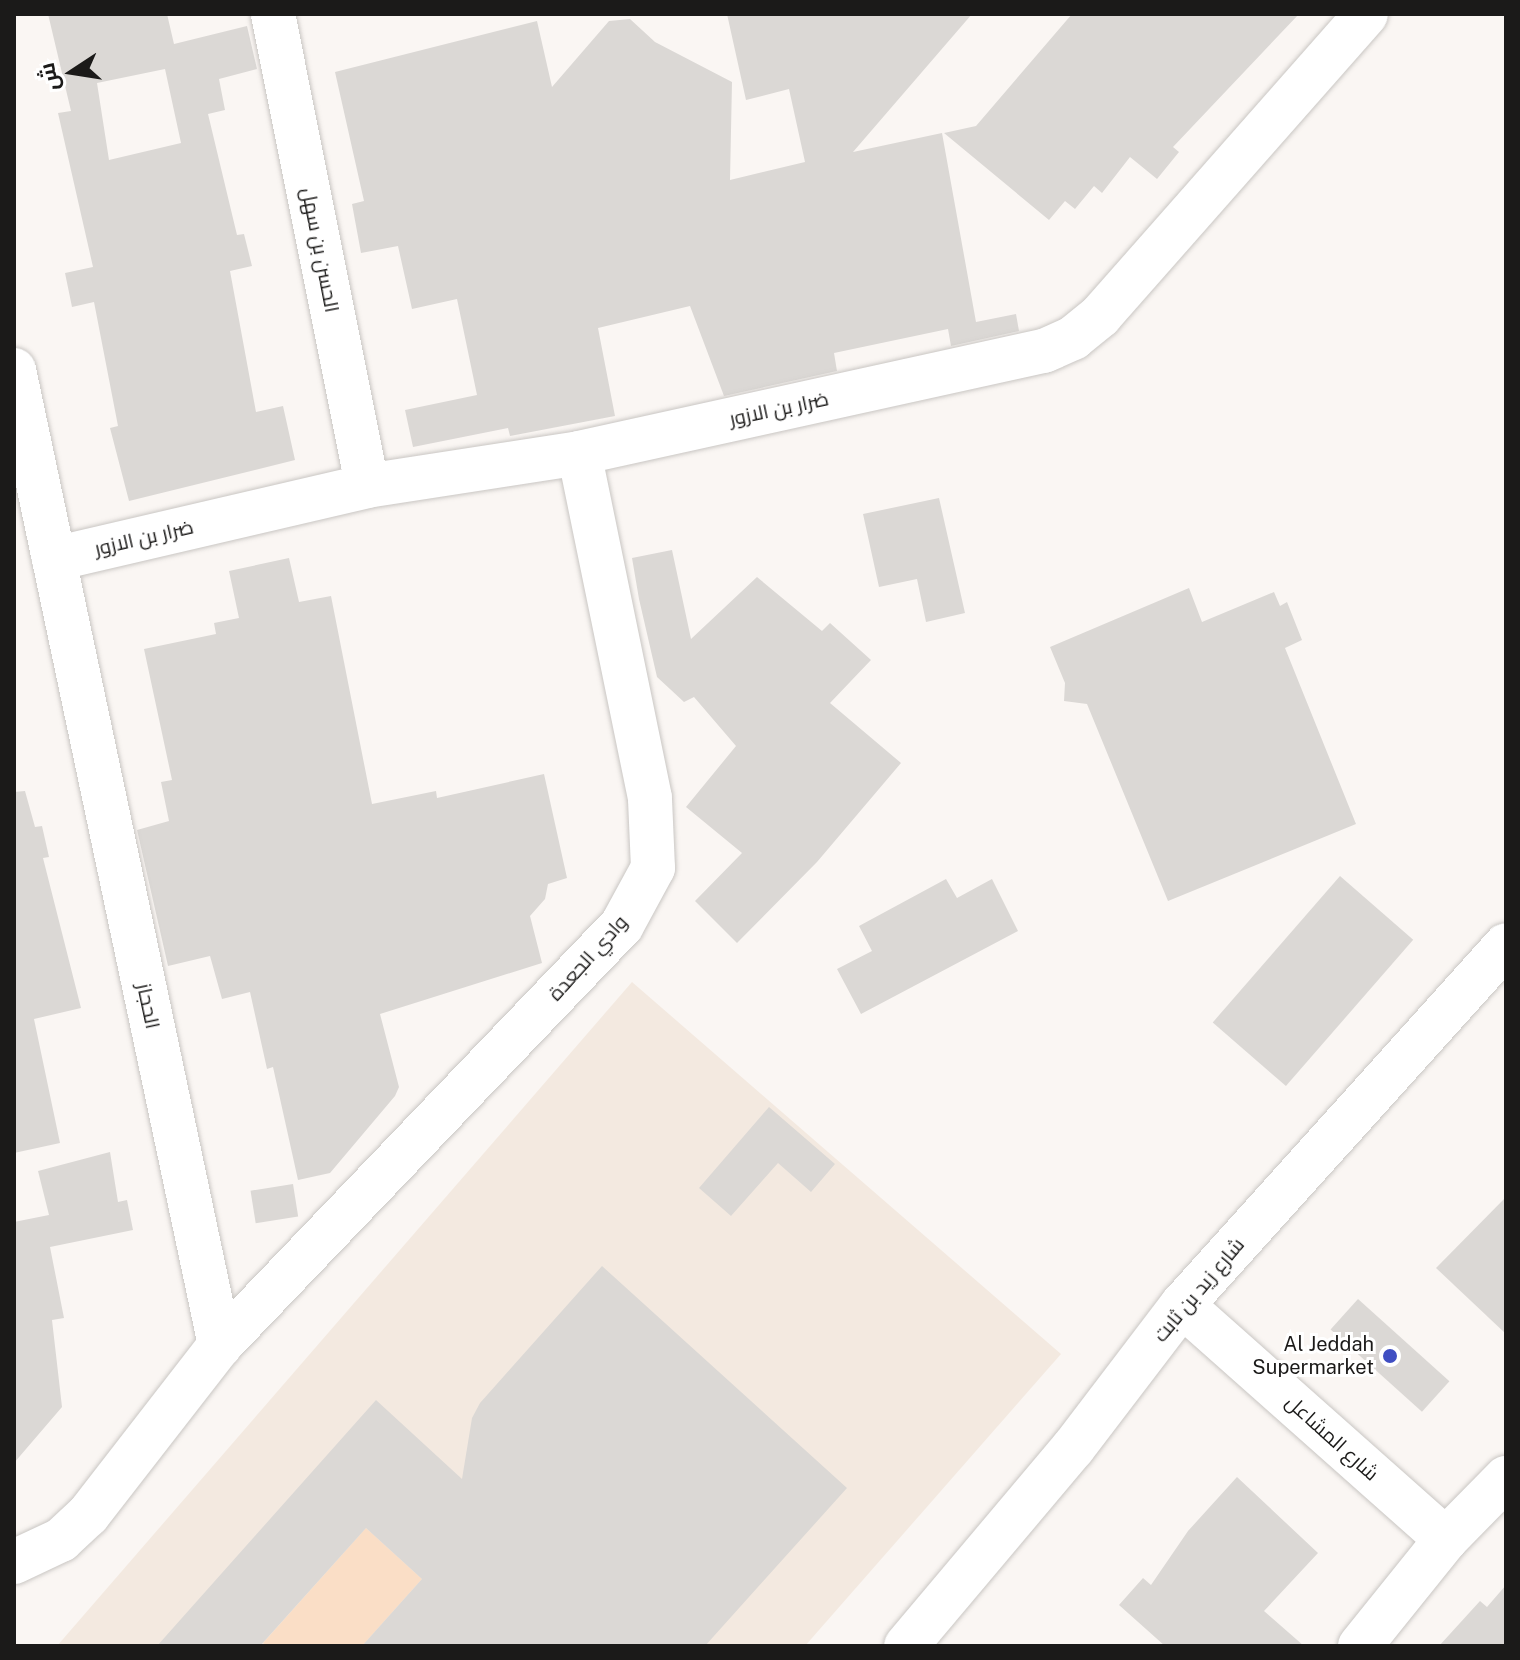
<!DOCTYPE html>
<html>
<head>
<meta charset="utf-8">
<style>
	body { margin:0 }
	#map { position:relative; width:1520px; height:1660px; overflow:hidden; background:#faf6f3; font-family:"Public Sans",Cairo,sans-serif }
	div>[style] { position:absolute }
	.built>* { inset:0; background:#f3e9e0 }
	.green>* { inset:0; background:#fadec6 }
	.building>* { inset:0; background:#dbd8d5; transform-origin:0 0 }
	.roads { filter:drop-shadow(0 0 2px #c9c6c3) drop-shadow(0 0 2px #c9c6c3) }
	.minor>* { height:44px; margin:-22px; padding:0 22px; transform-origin:22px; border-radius:22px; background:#fff }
	.dots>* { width:22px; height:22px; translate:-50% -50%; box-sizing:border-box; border:4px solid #fff; border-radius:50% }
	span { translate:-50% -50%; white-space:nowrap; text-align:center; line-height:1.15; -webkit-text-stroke:6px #fff; paint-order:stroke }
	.street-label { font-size:20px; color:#1b1a19 }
	.poi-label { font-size:20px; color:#1b1a19 }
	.right { translate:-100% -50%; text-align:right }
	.frame { position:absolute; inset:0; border:16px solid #1b1a19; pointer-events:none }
	.north { position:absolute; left:32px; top:32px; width:80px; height:80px; -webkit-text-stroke:6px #fff; paint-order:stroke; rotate:258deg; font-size:22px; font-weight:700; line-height:32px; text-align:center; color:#1b1a19 }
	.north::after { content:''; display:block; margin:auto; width:28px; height:36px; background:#1b1a19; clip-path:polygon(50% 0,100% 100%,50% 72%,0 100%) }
</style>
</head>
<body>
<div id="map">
	<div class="built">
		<i style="clip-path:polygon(632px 982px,1061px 1354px,805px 1646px,57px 1646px)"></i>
	</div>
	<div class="green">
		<i style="clip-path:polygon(366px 1528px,422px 1579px,362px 1646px,267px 1646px,263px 1643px)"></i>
	</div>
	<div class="building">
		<i style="clip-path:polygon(evenodd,48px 14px,167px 14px,174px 44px,247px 26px,257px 69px,219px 79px,225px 110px,208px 114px,237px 235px,244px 234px,252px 266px,230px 271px,256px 412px,283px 406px,295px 460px,129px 501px,110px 428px,118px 426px,94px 302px,72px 307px,65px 273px,93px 267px,58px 113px,71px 111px,48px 14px,165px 69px,181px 143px,109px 160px,97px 83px,165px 69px)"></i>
		<i style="clip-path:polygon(727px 14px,972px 14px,853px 152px,942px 133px,976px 322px,1016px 314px,1019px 331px,951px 346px,948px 329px,834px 353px,837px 371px,724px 396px,690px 306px,598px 328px,615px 416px,510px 436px,508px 428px,413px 447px,405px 410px,477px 395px,457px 299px,412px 309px,398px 246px,361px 253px,352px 204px,364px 201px,335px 72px,537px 21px,552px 87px,609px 21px,630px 19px,655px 42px,732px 82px,730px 180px,805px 162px,789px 89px,746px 100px)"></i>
		<i style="clip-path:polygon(1072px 14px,1299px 14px,1173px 147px,1179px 152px,1157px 179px,1130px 157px,1102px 193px,1094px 186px,1075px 209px,1065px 201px,1049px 220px,944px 133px,976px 126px)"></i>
		<i style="clip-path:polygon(939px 498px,965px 613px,926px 622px,917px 579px,879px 587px,863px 514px)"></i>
		<i style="clip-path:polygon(672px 550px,691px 639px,757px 577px,822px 631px,830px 623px,871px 660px,830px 703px,901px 763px,817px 862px,737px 943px,695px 901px,742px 853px,686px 807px,736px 746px,694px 697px,684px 702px,657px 677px,639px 599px,632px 558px)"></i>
		<i style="clip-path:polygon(289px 558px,299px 602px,331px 596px,372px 804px,436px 791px,437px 798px,544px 774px,567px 878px,548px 884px,545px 899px,530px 916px,542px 963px,380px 1014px,399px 1087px,395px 1096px,330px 1173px,298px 1180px,273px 1067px,267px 1069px,250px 992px,222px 999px,210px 956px,168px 966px,137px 830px,169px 821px,161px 782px,172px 780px,144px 649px,216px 634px,214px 623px,239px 618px,229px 571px)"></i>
		<i style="clip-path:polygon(1189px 588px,1202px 622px,1274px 592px,1280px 606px,1287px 602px,1302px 640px,1285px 648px,1356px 824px,1168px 901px,1087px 704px,1064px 701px,1065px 683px,1050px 647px)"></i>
		<i style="clip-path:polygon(25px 791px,35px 827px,42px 826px,49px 857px,43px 858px,81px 1008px,34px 1019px,60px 1143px,14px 1153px,14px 792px)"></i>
		<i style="left:1340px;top:876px;width:97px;height:194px;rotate:41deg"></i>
		<i style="clip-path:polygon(946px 879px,957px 898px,992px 879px,1018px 931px,861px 1014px,837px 969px,872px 951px,859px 926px)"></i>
		<i style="clip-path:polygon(769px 1107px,835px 1164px,811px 1192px,778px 1163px,731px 1216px,699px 1188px)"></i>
		<i style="clip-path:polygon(110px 1152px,118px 1202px,127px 1200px,133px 1230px,50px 1247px,64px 1318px,52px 1320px,62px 1407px,14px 1463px,14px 1222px,49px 1215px,38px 1171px)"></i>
		<i style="left:293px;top:1184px;width:33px;height:43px;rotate:81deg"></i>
		<i style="clip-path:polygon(1506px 1197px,1506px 1334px,1436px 1268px)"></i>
		<i style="clip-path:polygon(602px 1266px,847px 1488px,705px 1646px,362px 1646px,422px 1579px,366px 1528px,260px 1646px,157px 1646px,376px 1400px,462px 1479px,472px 1418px,480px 1403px)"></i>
		<i style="left:1358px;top:1299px;width:123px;height:41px;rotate:42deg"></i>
		<i style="clip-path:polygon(1237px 1477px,1318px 1553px,1264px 1611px,1304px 1646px,1165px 1646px,1119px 1605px,1143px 1578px,1151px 1585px,1188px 1531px)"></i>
		<i style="clip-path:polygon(1506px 1585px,1506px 1646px,1439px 1646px,1480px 1601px,1487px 1607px)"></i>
	</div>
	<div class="roads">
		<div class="minor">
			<i style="left:273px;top:14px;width:481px;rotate:78.7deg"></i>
			<i style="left:14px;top:370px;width:997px;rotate:78.07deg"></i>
			<i style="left:54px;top:559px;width:321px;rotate:-13.1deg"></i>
			<i style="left:367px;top:486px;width:215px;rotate:-8.8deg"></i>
			<i style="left:579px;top:453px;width:476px;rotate:-12.4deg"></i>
			<i style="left:1044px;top:351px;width:32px;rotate:-24deg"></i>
			<i style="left:1073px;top:338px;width:35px;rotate:-39deg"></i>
			<i style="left:1100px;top:316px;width:402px;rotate:-48.6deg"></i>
			<i style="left:1182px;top:1305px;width:353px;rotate:41.6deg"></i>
			<i style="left:14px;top:1562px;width:52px;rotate:-25.1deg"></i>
			<i style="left:61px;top:1540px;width:37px;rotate:-43deg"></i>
			<i style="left:88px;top:1515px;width:215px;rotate:-52.2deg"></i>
			<i style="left:220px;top:1345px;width:581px;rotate:-46.25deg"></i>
			<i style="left:622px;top:925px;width:65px;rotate:-61.5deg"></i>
			<i style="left:653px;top:868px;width:70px;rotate:-92.5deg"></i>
			<i style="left:650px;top:798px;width:352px;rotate:-101.6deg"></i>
			<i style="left:906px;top:1646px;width:259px;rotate:-49.9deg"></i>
			<i style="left:1073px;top:1448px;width:180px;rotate:-52.7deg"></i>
			<i style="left:1182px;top:1305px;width:484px;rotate:-48deg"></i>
			<i style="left:1360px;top:1646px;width:137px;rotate:-51.2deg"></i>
			<i style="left:1446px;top:1539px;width:86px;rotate:-45.5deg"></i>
		</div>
	</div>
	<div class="dots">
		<i style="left:1390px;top:1356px;background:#3f4ec2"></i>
	</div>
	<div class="street-label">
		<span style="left:320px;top:250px;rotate:79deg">الحسن بن سهل</span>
		<span style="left:779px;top:409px;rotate:-12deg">ضرار بن الازور</span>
		<span style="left:144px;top:538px;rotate:-13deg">ضرار بن الازور</span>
		<span style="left:588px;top:958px;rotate:-48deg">وادي الجعدة</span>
		<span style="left:148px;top:1006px;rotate:78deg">الحجاز</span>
		<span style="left:1199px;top:1290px;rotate:-50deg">شارع زيد بن ثابت</span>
		<span style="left:1332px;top:1438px;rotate:42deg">شارع المشاعل</span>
	</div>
	<div class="poi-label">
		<span class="right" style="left:1374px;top:1356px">Al Jeddah<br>Supermarket</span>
	</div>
	<div class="frame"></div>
	<div class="north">ش</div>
</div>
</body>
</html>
